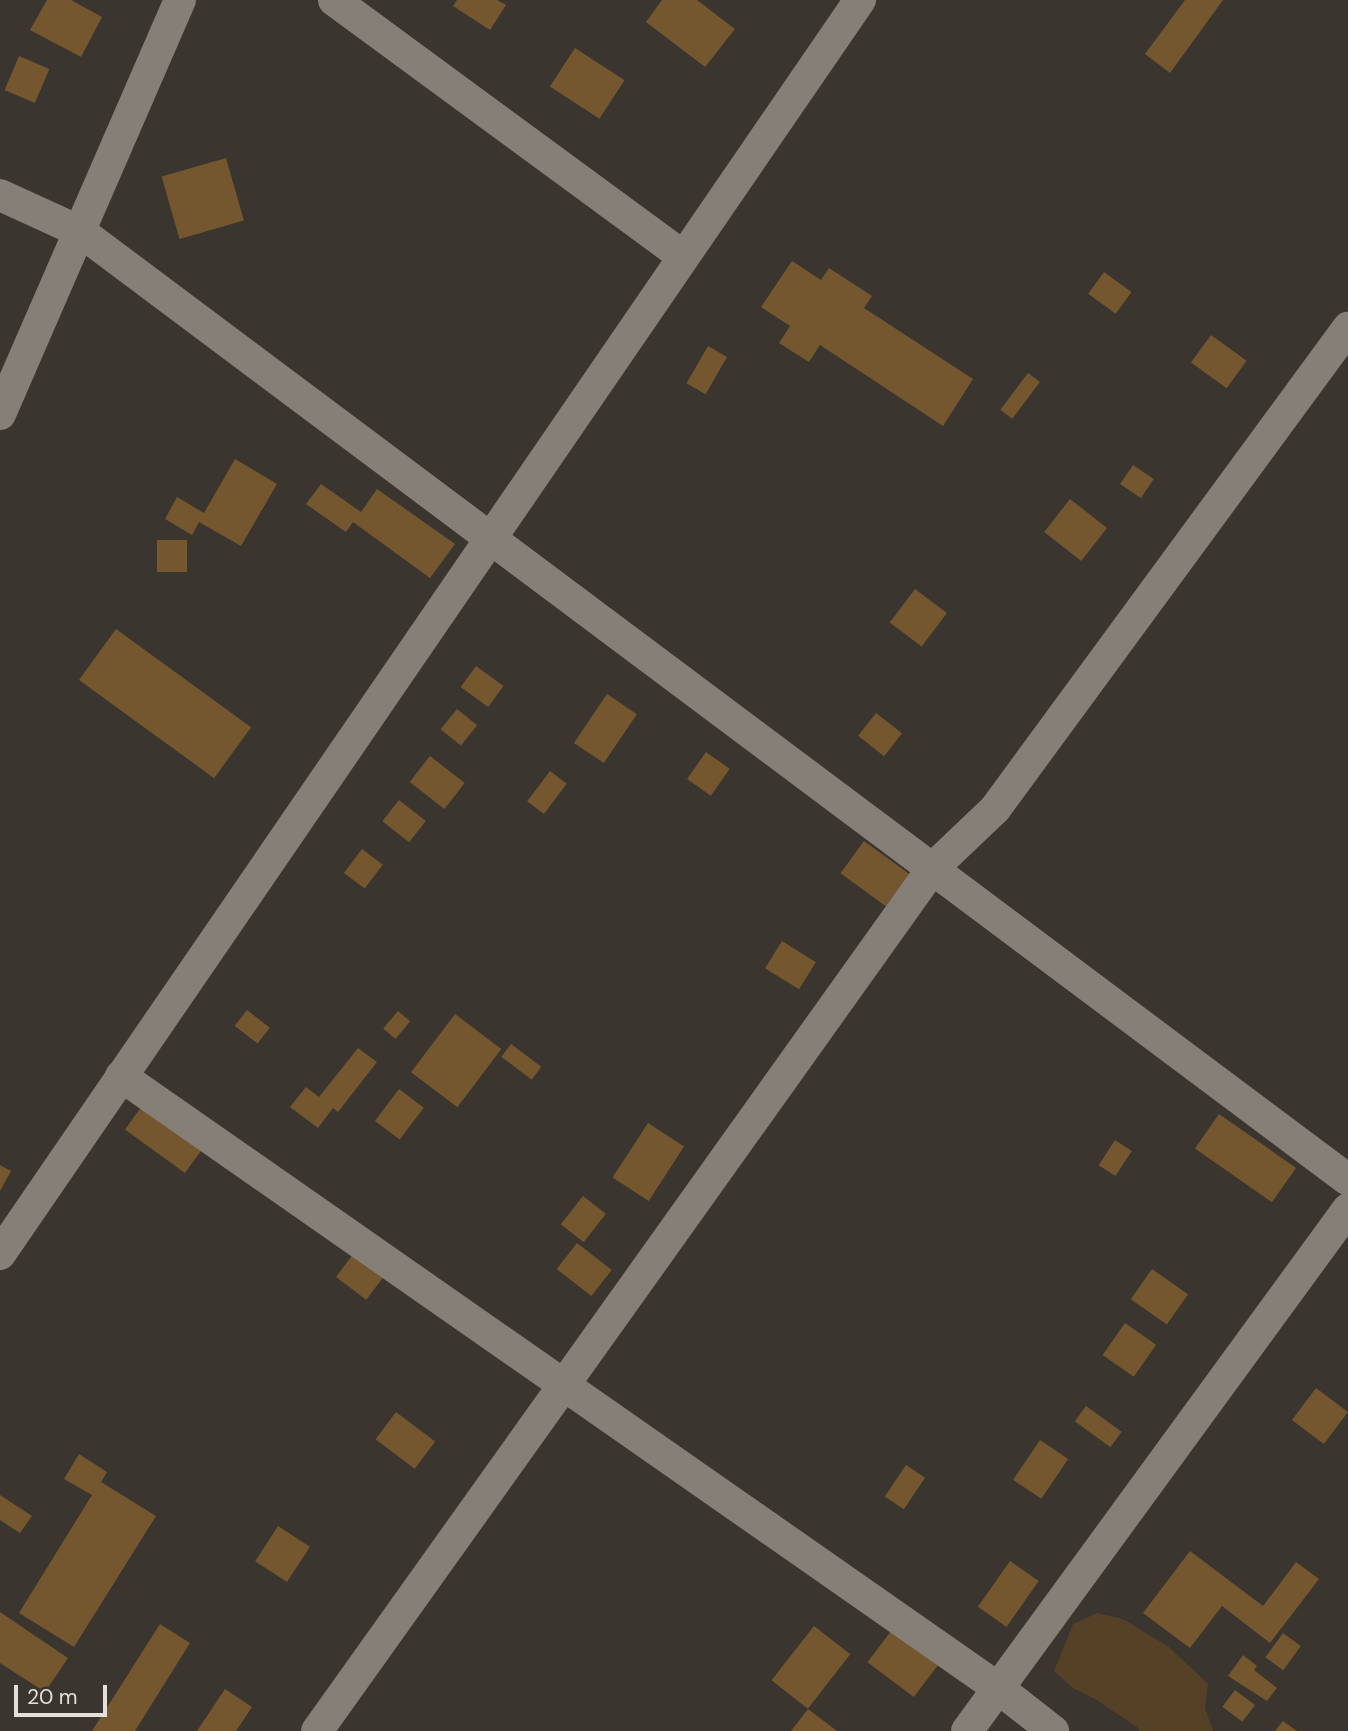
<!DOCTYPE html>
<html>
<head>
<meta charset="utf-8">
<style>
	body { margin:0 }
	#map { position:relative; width:1348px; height:1731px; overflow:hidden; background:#3a352f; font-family:"DM Sans",sans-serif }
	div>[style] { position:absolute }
	.green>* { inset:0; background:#554126 }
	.building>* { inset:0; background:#74572f; transform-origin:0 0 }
	.minor>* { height:32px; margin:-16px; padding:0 16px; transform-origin:16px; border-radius:16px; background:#857f78 }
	span { translate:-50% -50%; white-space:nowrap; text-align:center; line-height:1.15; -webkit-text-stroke:5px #3a352f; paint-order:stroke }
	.scale { position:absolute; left:14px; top:1685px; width:93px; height:32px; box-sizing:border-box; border:4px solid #e3e0dc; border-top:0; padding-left:9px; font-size:21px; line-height:24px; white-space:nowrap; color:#e3e0dc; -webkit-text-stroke:5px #3a352f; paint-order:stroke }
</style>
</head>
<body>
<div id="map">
	<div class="green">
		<i style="clip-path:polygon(1097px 1613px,1123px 1619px,1169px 1647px,1208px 1684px,1205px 1708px,1213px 1731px,1139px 1731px,1137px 1727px,1095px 1699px,1073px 1688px,1054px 1671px,1073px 1624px)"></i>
	</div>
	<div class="building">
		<i style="clip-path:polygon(47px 0,71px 0,102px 17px,81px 57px,30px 30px)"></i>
		<i style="clip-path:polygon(457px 0,497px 0,506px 5px,490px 30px,453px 6px)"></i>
		<i style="clip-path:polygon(662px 0,697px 0,735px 29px,705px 67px,646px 22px)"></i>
		<i style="clip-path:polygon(1185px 0,1223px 0,1170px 73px,1145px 54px)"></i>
		<i style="left:575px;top:48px;width:59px;height:46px;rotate:33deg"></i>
		<i style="left:19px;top:56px;width:33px;height:37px;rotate:23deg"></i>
		<i style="left:226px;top:158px;width:65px;height:67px;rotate:74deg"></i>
		<i style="clip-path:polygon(792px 261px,821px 280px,829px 268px,872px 296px,864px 308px,973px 379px,943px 426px,820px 345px,809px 362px,779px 343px,790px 326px,761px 307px)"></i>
		<i style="left:1104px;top:272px;width:34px;height:27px;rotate:36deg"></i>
		<i style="left:1211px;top:335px;width:44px;height:34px;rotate:36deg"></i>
		<i style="left:708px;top:346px;width:22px;height:43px;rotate:30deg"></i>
		<i style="left:1028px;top:373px;width:15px;height:46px;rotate:37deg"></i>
		<i style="clip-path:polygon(235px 459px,277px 484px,241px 546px,199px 522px,192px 535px,165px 519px,177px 497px,204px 513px)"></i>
		<i style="left:1133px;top:465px;width:25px;height:23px;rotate:34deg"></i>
		<i style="clip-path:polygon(321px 484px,361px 512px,377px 489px,455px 544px,430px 578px,353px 522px,346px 532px,306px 504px)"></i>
		<i style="left:1070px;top:499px;width:47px;height:42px;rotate:38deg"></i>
		<i style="left:157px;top:540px;width:30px;height:32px"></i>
		<i style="left:915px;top:589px;width:40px;height:42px;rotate:37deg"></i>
		<i style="left:116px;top:629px;width:167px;height:63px;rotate:36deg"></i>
		<i style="left:476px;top:666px;width:34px;height:26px;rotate:36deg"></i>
		<i style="left:607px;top:694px;width:36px;height:59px;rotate:34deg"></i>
		<i style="left:457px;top:709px;width:26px;height:26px;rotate:39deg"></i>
		<i style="left:876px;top:713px;width:33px;height:29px;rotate:38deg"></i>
		<i style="left:706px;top:752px;width:29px;height:33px;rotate:35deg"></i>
		<i style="left:430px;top:756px;width:44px;height:33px;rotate:38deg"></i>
		<i style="left:550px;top:771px;width:21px;height:38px;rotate:37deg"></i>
		<i style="left:399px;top:800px;width:34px;height:27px;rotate:38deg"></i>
		<i style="left:864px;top:841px;width:56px;height:40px;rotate:36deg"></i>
		<i style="left:362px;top:849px;width:26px;height:30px;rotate:37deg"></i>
		<i style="left:782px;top:941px;width:40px;height:32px;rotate:32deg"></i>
		<i style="left:247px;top:1010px;width:29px;height:20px;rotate:38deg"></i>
		<i style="left:398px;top:1011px;width:16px;height:23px;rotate:40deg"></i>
		<i style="left:455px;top:1014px;width:58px;height:73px;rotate:37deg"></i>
		<i style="left:511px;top:1044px;width:38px;height:16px;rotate:37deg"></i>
		<i style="clip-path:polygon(358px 1048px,377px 1062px,338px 1112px,333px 1108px,318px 1128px,290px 1107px,306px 1087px,319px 1097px)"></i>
		<i style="left:399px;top:1089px;width:31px;height:40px;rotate:37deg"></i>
		<i style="left:145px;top:1102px;width:74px;height:34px;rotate:36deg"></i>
		<i style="left:1219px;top:1114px;width:94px;height:42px;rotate:35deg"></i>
		<i style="left:648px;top:1123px;width:43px;height:65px;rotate:33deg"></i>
		<i style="left:1115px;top:1140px;width:20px;height:30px;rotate:33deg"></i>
		<i style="clip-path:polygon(0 1165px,11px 1171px,0 1191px)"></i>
		<i style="left:583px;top:1196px;width:29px;height:36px;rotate:38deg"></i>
		<i style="left:577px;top:1243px;width:44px;height:33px;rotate:38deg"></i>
		<i style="left:357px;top:1249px;width:38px;height:35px;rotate:37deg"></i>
		<i style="left:1152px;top:1269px;width:44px;height:37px;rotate:35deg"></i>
		<i style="left:1125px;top:1323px;width:38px;height:39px;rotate:35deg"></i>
		<i style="left:1316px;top:1388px;width:40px;height:40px;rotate:37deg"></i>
		<i style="left:1086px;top:1406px;width:44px;height:19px;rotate:36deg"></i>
		<i style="left:396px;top:1412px;width:49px;height:34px;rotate:37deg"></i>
		<i style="left:1040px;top:1440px;width:34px;height:48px;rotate:34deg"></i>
		<i style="clip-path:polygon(79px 1454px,107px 1472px,101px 1482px,156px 1516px,74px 1647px,19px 1613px,92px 1495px,64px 1479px)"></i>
		<i style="left:906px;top:1465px;width:23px;height:38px;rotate:34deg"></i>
		<i style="clip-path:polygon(0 1495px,32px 1516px,20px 1533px,0 1520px)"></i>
		<i style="left:278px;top:1526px;width:38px;height:42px;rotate:33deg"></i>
		<i style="clip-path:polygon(1190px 1551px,1263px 1606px,1296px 1562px,1319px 1579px,1270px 1643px,1222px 1606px,1190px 1648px,1143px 1613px)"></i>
		<i style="left:1010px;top:1561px;width:35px;height:56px;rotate:35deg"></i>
		<i style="clip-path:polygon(0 1612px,68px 1658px,45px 1692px,0 1663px)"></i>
		<i style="clip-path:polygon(160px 1624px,190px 1643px,135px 1731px,92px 1731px)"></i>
		<i style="left:814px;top:1626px;width:46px;height:69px;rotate:38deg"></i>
		<i style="left:894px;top:1627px;width:58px;height:44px;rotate:37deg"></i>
		<i style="left:1283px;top:1633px;width:22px;height:30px;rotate:36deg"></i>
		<i style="clip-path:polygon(1243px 1655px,1257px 1666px,1254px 1670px,1277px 1688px,1267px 1701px,1228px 1676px)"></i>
		<i style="clip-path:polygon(225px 1689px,252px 1707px,236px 1731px,197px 1731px)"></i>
		<i style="left:1235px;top:1690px;width:25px;height:21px;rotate:37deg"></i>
		<i style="clip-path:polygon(808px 1709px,837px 1731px,791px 1731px)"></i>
		<i style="clip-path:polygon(1283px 1721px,1297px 1731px,1275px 1731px)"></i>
	</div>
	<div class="minor">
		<i style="left:334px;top:0;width:432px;rotate:36.3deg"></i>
		<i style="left:0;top:195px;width:89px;rotate:24.6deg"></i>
		<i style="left:81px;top:232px;width:1582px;rotate:36.8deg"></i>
		<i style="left:0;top:414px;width:451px;rotate:-66.5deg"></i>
		<i style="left:121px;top:1076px;width:1069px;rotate:34.91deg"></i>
		<i style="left:998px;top:1688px;width:70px;rotate:38deg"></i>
		<i style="left:0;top:1254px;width:1521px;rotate:-55.56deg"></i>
		<i style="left:317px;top:1731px;width:1059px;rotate:-54.49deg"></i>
		<i style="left:932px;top:869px;width:87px;rotate:-43.6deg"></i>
		<i style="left:995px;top:809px;width:597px;rotate:-53.73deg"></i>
		<i style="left:967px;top:1731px;width:646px;rotate:-53.87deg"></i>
	</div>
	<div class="scale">20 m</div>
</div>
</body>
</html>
